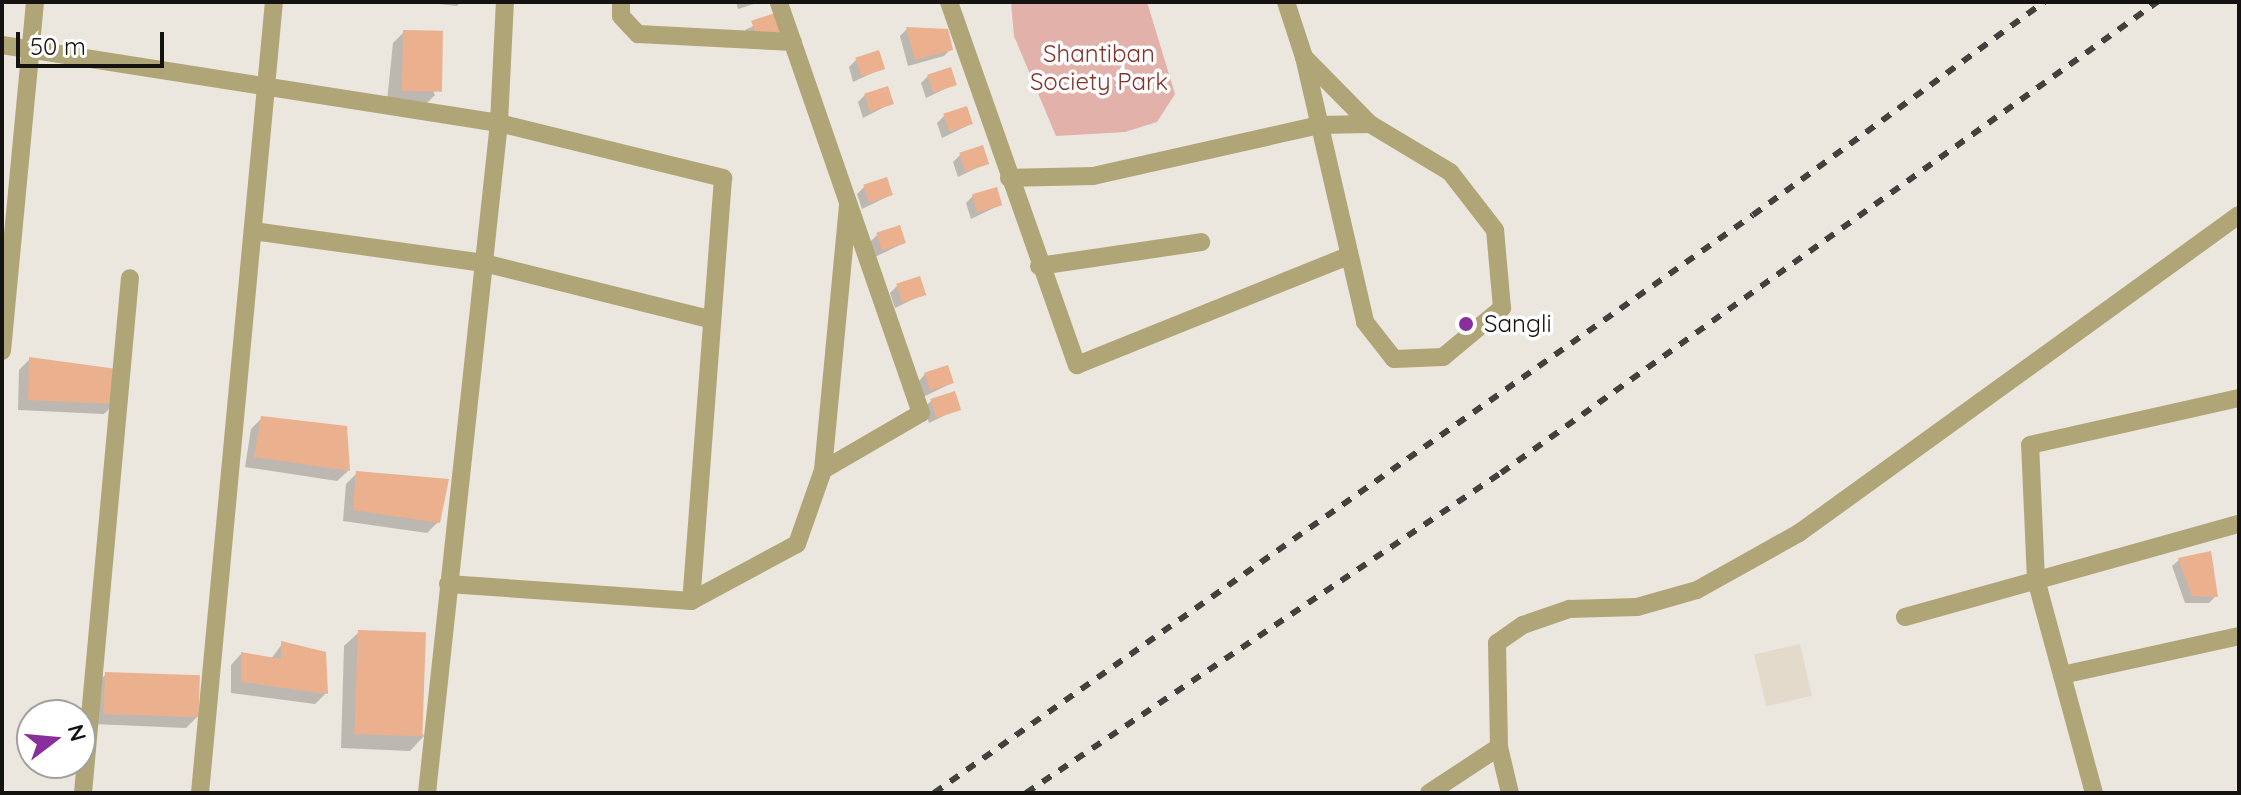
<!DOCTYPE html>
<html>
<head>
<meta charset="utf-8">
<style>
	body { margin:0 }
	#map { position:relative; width:2241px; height:795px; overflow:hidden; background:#ebe6de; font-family:Quicksand,sans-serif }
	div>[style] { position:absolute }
	.built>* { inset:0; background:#e4dacc; transform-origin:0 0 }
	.green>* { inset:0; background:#e1b1aa }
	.shadow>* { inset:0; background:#0003 }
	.building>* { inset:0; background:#ebb08e; transform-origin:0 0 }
	.minor>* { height:18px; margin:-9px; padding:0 9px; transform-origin:9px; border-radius:9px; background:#b0a576 }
	.rail>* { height:6px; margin-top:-3px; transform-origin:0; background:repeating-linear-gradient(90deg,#43413e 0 10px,transparent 0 20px) }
	.dots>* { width:22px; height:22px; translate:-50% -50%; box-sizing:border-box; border:4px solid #fff; border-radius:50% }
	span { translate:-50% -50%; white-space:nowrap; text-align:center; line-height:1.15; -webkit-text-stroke:7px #fff; paint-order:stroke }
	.park-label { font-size:24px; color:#85332b }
	.poi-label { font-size:24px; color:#151311 }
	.left { translate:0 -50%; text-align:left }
	.frame { position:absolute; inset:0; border:4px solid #151311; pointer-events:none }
	.north { position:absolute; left:16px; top:699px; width:80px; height:80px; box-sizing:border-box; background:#fff; border:2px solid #a1a1a0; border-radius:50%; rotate:74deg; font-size:22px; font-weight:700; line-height:32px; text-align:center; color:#151311 }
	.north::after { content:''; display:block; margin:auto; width:28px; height:36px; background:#892f9c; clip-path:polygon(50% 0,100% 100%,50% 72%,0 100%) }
	.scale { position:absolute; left:16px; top:32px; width:148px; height:36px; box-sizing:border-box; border:4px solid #151311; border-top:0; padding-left:10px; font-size:24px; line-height:28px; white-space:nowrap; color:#151311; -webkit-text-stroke:6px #fff; paint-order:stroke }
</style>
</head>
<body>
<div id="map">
	<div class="built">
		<i style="left:1800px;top:644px;width:53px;height:47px;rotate:77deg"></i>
	</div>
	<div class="green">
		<i style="clip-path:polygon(1011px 2px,1147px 2px,1175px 94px,1157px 122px,1125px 132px,1056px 136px,1014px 36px)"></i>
	</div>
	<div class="shadow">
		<i style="clip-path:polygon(422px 2px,461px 2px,457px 6px)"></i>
		<i style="clip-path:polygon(736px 2px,760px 2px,738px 9px)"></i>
		<i style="clip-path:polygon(774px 16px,750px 45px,745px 30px)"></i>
		<i style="clip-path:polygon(907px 29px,951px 49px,944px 56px,908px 66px,900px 36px)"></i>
		<i style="clip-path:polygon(404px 32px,435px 95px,424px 106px,387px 101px,393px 43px)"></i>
		<i style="clip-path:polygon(856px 60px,883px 68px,853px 82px,849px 67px)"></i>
		<i style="clip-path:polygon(928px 76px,955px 84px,926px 98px,921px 83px)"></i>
		<i style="clip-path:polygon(865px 95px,892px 103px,863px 118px,858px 102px)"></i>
		<i style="clip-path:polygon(944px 116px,971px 124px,942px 138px,937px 123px)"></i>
		<i style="clip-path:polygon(960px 155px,987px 163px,958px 177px,953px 162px)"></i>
		<i style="clip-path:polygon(864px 187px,891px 195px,862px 209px,857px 194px)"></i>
		<i style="clip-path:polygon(973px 196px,1000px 205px,971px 219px,966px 203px)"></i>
		<i style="clip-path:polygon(877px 235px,904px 243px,875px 257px,870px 242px)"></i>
		<i style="clip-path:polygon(897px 286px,924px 294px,895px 308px,890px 293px)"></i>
		<i style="clip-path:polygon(30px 359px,115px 403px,104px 414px,18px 410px,19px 370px)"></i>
		<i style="clip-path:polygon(925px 374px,952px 383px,923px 397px,918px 382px)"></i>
		<i style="clip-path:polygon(931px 401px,958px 409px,929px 423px,924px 408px)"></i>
		<i style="clip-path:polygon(262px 418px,348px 471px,337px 481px,245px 467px,251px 429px)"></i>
		<i style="clip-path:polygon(357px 473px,438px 522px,427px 533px,343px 521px,346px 484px)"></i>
		<i style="clip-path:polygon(2179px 560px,2216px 596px,2209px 603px,2185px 603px,2172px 566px)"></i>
		<i style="clip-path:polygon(359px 632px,424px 736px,410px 751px,341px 748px,344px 646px)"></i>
		<i style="clip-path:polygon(282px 644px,326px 693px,315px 704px,231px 693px,231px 665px,241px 654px,271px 659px)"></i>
		<i style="clip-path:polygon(106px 674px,197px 717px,186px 728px,94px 724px,95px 685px)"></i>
	</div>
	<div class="building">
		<i style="left:775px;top:13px;width:20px;height:25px;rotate:72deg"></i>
		<i style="clip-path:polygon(906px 27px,948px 29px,953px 50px,915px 60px)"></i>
		<i style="left:403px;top:30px;width:40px;height:61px;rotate:1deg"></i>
		<i style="left:879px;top:50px;width:20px;height:25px;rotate:72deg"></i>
		<i style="left:951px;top:67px;width:19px;height:25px;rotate:72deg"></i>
		<i style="left:888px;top:86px;width:19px;height:25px;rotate:72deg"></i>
		<i style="left:967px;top:106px;width:19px;height:25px;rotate:72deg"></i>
		<i style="left:983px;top:145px;width:20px;height:25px;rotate:72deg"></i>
		<i style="left:887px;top:177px;width:19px;height:25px;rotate:72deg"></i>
		<i style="left:997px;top:187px;width:19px;height:26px;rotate:74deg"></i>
		<i style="left:900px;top:225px;width:19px;height:25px;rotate:72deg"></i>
		<i style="left:920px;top:276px;width:20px;height:25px;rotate:72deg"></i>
		<i style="clip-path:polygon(29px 357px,117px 369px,117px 404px,28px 400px)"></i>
		<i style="left:948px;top:365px;width:19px;height:25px;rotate:72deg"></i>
		<i style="left:955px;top:391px;width:20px;height:26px;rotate:72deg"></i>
		<i style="clip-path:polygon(261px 416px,347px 426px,350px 471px,254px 457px)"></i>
		<i style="clip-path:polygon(356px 471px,449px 479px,440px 523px,353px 510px)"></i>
		<i style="clip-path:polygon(2211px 551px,2218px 597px,2192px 596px,2178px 558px)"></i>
		<i style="left:358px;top:630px;width:68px;height:104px;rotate:2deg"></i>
		<i style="clip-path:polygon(281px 641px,326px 652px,328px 694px,241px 682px,241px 652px,281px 659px)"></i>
		<i style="left:105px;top:672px;width:95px;height:42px;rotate:2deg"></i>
	</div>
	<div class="minor">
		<i style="left:621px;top:2px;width:14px;rotate:90deg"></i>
		<i style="left:621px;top:16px;width:25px;rotate:47deg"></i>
		<i style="left:638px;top:34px;width:155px;rotate:3deg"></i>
		<i style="left:949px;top:2px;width:385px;rotate:70.6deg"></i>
		<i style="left:1077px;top:365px;width:292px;rotate:-21.9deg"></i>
		<i style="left:1286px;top:2px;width:58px;rotate:71.9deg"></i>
		<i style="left:1304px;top:57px;width:272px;rotate:77deg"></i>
		<i style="left:1365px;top:322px;width:47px;rotate:51.9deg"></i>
		<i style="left:1394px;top:359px;width:49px;rotate:-2.3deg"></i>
		<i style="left:1443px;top:357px;width:77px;rotate:-39.7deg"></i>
		<i style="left:1502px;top:308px;width:78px;rotate:-95.1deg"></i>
		<i style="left:1495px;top:230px;width:73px;rotate:-127.8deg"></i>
		<i style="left:1450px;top:172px;width:93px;rotate:-149deg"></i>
		<i style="left:1370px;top:124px;width:94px;rotate:-134.6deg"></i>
		<i style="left:2px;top:45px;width:503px;rotate:8.92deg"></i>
		<i style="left:499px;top:123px;width:231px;rotate:13.8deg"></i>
		<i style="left:723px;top:178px;width:424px;rotate:94.3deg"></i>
		<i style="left:691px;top:601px;width:120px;rotate:-28.3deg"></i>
		<i style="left:797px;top:544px;width:78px;rotate:-70.6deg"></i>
		<i style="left:823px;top:470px;width:113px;rotate:-30.2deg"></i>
		<i style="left:921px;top:413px;width:435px;rotate:-109.1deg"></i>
		<i style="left:1009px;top:178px;width:84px;rotate:-1.4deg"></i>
		<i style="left:1093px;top:176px;width:232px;rotate:-12.7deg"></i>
		<i style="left:1319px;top:125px;width:51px;rotate:-1.1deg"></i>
		<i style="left:253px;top:231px;width:233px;rotate:7.9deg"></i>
		<i style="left:484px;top:263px;width:235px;rotate:14deg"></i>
		<i style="left:1039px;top:266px;width:164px;rotate:-8.4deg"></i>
		<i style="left:2px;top:351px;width:351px;rotate:-84.6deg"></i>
		<i style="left:823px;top:470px;width:265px;rotate:-84.6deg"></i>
		<i style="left:448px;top:584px;width:244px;rotate:4deg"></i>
		<i style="left:1905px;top:617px;width:347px;rotate:-15.6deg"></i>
		<i style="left:2062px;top:675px;width:181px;rotate:-12.4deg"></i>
		<i style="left:1499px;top:747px;width:104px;rotate:-91.1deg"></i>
		<i style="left:1497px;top:643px;width:32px;rotate:-35deg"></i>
		<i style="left:1523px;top:625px;width:49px;rotate:-19.2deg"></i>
		<i style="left:1569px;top:609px;width:68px;rotate:-1.7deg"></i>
		<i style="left:1637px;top:607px;width:62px;rotate:-15.8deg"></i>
		<i style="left:1697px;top:590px;width:117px;rotate:-29.2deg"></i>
		<i style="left:1799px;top:533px;width:543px;rotate:-35.86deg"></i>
		<i style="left:83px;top:793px;width:517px;rotate:-84.79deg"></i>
		<i style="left:200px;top:793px;width:794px;rotate:-84.66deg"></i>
		<i style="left:427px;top:793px;width:674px;rotate:-83.87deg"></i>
		<i style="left:499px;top:123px;width:121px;rotate:-87.2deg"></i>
		<i style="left:1429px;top:793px;width:84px;rotate:-33.3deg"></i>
		<i style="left:1499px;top:747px;width:47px;rotate:76.6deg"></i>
		<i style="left:2094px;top:793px;width:221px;rotate:-105.2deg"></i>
		<i style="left:2036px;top:580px;width:135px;rotate:-92.5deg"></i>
		<i style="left:2030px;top:445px;width:214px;rotate:-12.7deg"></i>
	</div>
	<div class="rail">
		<i style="left:934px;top:793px;width:1002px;rotate:-35.21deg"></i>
		<i style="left:1753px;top:215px;width:361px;rotate:-36.2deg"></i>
		<i style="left:1026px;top:793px;width:573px;rotate:-33.97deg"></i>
		<i style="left:1501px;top:473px;width:808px;rotate:-35.68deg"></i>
	</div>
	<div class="dots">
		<i style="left:1466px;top:324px;background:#892f9c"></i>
	</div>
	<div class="park-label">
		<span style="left:1099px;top:68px">Shantiban<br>Society Park</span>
	</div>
	<div class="poi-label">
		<span class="left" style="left:1484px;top:324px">Sangli</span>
	</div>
	<div class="frame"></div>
	<div class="north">N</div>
	<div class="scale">50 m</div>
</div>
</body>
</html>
